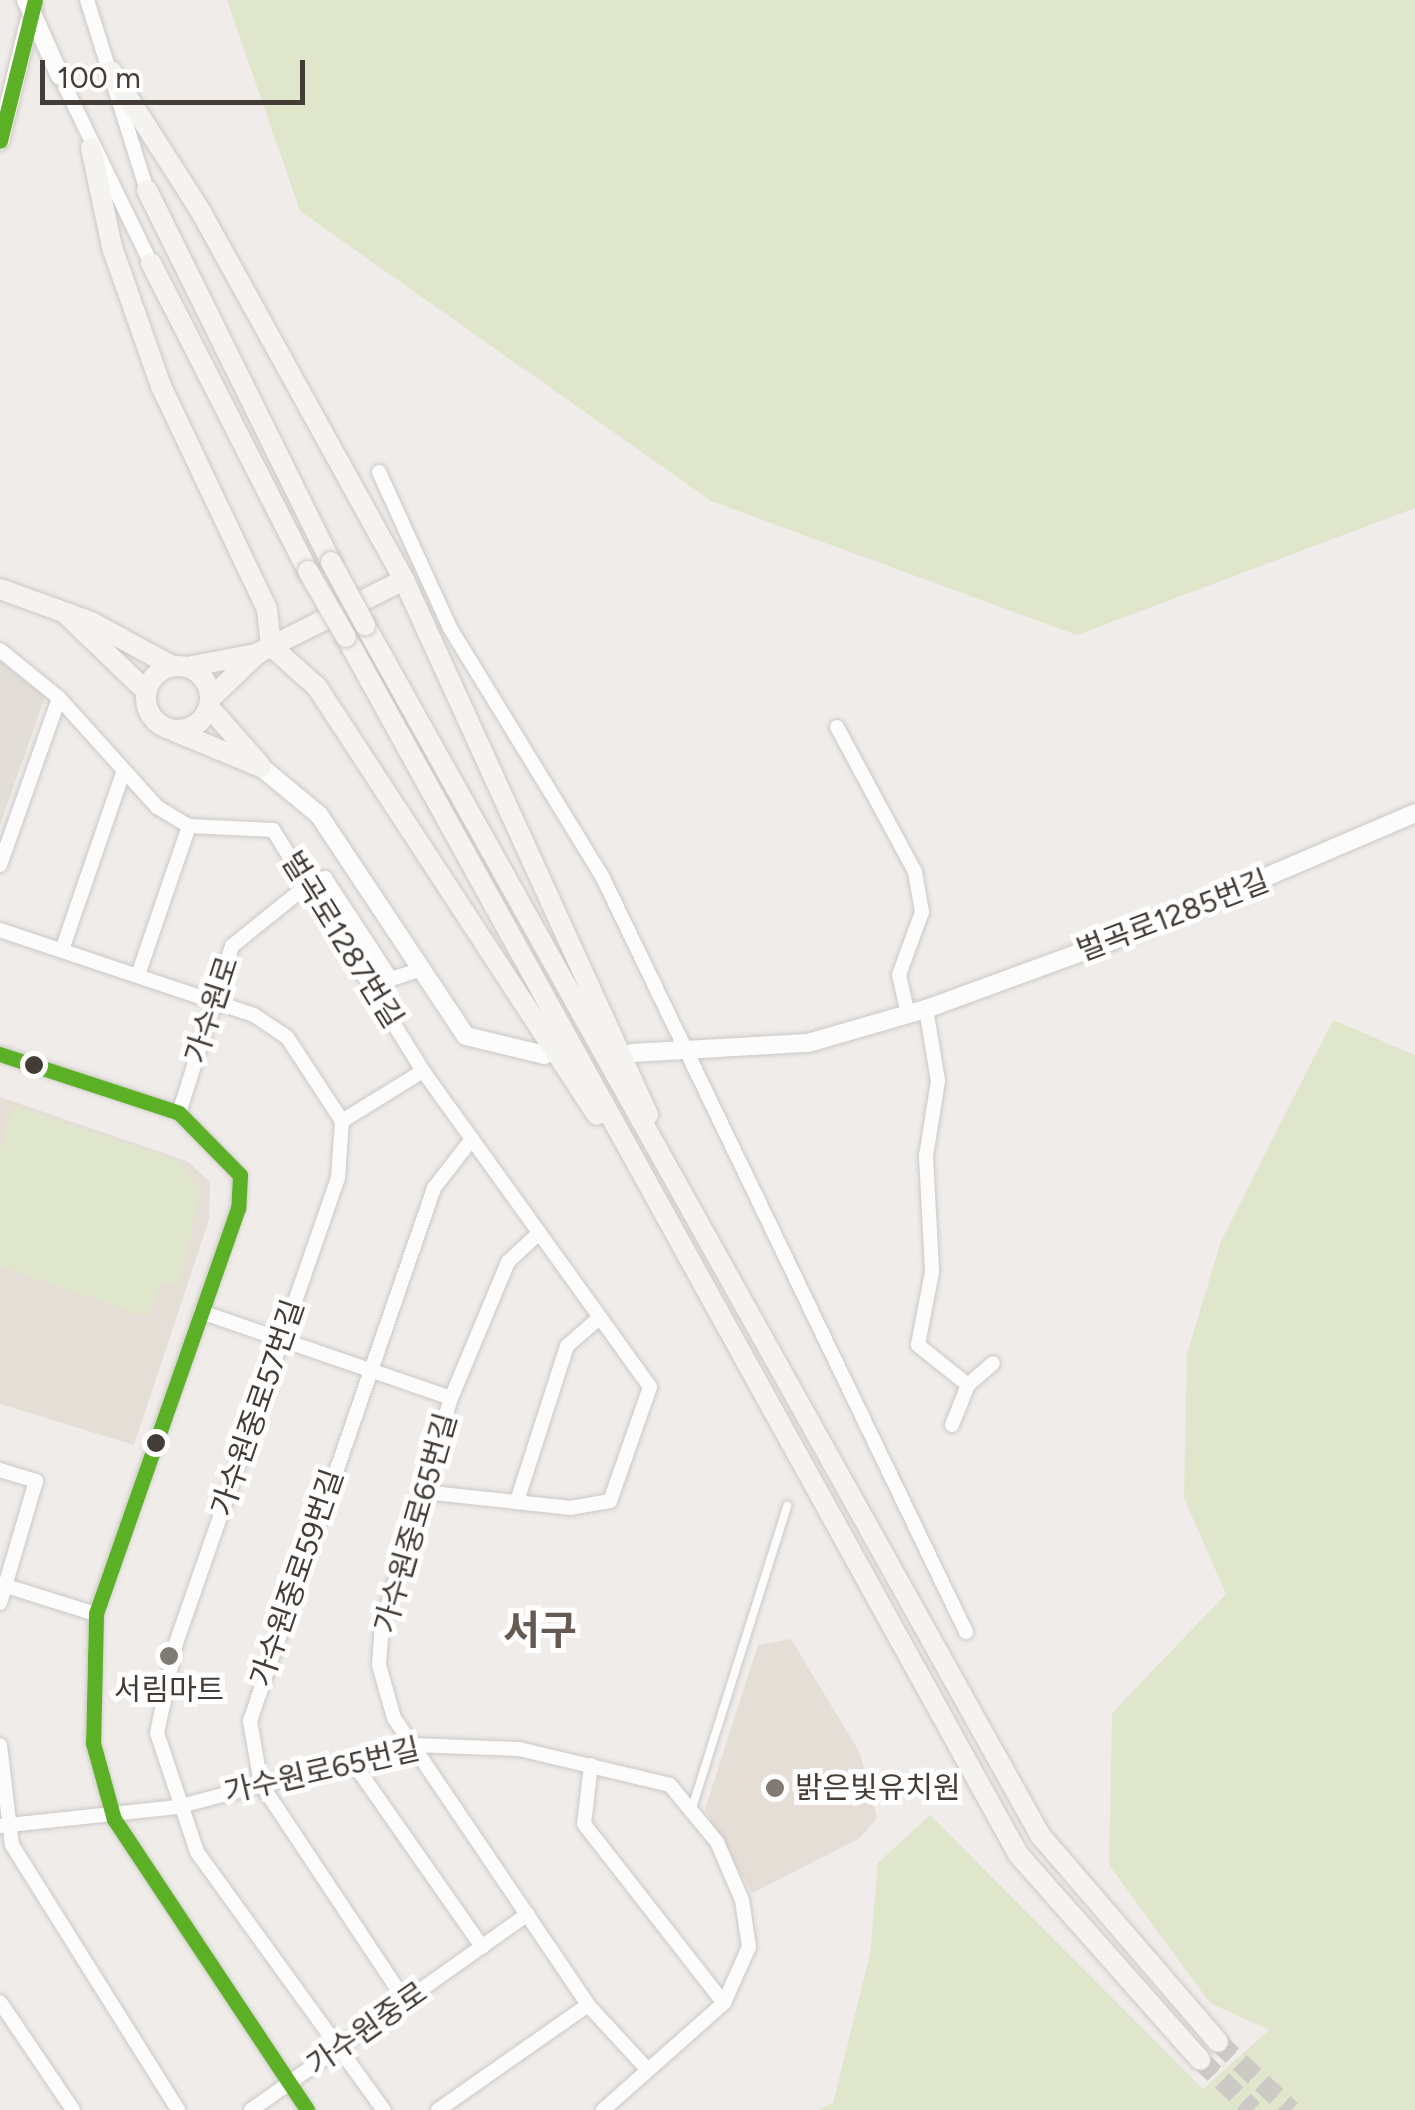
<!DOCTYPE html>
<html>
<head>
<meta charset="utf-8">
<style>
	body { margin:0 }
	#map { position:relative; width:1415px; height:2110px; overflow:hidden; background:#efece9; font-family:Figtree,"Noto Sans KR",sans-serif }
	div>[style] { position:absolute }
	.residential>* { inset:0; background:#e3ddd8 }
	.education>* { inset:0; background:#e5ded6 }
	.green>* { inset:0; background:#e0e6cc }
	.secondary-tunnel>* { height:20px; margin-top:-10px; transform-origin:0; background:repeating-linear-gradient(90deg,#cdc9c5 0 20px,transparent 0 30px) }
	.roads { filter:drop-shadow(0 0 2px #cbc8c6) drop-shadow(0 0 2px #cbc8c6) }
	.service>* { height:8px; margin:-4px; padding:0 4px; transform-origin:4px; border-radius:4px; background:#fdfcfc }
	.minor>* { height:14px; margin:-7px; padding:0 7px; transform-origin:7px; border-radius:7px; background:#fdfcfc }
	.tertiary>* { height:18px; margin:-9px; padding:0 9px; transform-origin:9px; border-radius:9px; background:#fdfcfc }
	.secondary>* { height:20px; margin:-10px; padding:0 10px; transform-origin:10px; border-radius:10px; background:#f5f3ef }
	.secondary>.ring { margin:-10px; padding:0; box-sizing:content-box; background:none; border:20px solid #f5f3ef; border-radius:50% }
	.bridges { filter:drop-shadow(0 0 2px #cbc8c6) drop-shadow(0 0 2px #cbc8c6) }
	.tertiary-bridge>* { height:18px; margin:-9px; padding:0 9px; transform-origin:9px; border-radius:9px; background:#fdfcfc }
	.secondary-bridge>* { height:20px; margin:-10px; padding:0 10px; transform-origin:10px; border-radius:10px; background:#f5f3ef }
	.bus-1>* { height:15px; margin:-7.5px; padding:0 7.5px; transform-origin:7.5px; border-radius:7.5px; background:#5bb025 }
	.dots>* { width:28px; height:28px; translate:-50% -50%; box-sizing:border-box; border:5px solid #fff; border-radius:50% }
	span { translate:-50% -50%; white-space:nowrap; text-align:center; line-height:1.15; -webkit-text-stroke:10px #fff; paint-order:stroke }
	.street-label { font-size:30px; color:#443d37 }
	.poi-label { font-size:30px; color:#443d37 }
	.left { translate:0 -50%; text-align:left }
	.district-label { font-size:40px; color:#655950; font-weight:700 }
	.scale { position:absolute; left:40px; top:60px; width:265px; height:45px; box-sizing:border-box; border:5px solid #443d37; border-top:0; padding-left:12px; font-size:30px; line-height:35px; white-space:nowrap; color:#443d37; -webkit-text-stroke:8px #fff; paint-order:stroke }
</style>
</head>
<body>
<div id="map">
	<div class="residential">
		<i style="clip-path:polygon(0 661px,45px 697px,0 825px)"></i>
	</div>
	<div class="education">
		<i style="clip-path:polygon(0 1097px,187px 1161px,210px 1182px,209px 1219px,134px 1445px,0 1404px)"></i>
		<i style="clip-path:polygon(791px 1639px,860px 1753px,877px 1818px,860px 1838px,752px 1893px,705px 1809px,758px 1645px)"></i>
	</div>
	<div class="green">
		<i style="clip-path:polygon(227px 0,1415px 0,1415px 508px,1077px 635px,711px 501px,300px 211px)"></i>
		<i style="clip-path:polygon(1333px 1020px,1415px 1055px,1415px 2110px,818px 2110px,833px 2103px,870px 1954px,878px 1863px,930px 1815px,1203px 2089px,1269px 2030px,1210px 2003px,1109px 1865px,1112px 1713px,1226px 1594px,1184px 1498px,1187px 1354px,1221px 1241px)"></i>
		<i style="clip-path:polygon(14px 1106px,177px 1160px,201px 1189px,179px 1285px,161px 1283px,148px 1317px,0 1266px,0 1150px)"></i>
	</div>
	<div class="secondary-tunnel">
		<i style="left:1218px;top:2042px;width:100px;rotate:43deg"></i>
		<i style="left:1200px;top:2060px;width:73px;rotate:43.3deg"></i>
	</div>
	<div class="roads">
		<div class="service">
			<i style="left:692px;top:1808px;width:317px;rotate:-72.5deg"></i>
		</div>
		<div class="minor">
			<i style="left:87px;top:0;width:199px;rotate:72.5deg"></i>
			<i style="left:60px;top:76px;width:208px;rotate:64.1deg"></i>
			<i style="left:379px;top:472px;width:171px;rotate:65.5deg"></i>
			<i style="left:450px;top:628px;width:293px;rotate:58.5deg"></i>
			<i style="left:603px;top:878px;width:837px;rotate:64.29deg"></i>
			<i style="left:0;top:650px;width:76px;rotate:39.1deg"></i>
			<i style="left:59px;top:698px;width:147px;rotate:48deg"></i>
			<i style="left:157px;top:807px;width:37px;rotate:31deg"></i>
			<i style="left:189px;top:826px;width:84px;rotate:2.7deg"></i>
			<i style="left:273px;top:830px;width:284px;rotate:58.1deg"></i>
			<i style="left:423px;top:1071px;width:389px;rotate:54.3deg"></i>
			<i style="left:650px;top:1387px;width:121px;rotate:109.3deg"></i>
			<i style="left:610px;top:1501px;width:40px;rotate:170deg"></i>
			<i style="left:571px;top:1508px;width:149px;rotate:-173.8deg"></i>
			<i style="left:837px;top:727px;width:165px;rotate:61.7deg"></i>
			<i style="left:915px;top:872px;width:41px;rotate:80.1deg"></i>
			<i style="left:922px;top:912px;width:67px;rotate:110.1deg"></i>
			<i style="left:899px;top:975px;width:40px;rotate:77deg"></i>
			<i style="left:0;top:865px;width:177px;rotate:-70.5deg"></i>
			<i style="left:0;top:930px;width:268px;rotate:18.5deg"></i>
			<i style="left:254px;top:1015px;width:40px;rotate:34deg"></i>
			<i style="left:287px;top:1037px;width:100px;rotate:56.8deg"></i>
			<i style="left:342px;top:1121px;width:57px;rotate:94deg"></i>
			<i style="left:338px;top:1178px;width:492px;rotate:109.2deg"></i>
			<i style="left:176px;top:1643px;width:92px;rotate:101.9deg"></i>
			<i style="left:157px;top:1733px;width:126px;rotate:71.4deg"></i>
			<i style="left:197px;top:1852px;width:319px;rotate:54.1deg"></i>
			<i style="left:62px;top:950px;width:187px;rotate:-71deg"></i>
			<i style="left:138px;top:975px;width:157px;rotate:-71.1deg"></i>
			<i style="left:926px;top:1009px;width:73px;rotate:80.5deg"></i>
			<i style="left:938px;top:1081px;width:76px;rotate:99.1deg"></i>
			<i style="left:926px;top:1156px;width:116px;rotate:87deg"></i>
			<i style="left:932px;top:1272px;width:74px;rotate:100.9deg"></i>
			<i style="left:918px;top:1345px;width:64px;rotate:38.7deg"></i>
			<i style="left:0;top:1054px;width:188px;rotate:18.2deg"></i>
			<i style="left:179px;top:1113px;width:87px;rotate:45.5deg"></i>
			<i style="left:240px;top:1175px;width:33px;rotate:93deg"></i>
			<i style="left:238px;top:1208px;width:430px;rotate:109.3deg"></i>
			<i style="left:96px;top:1614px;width:129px;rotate:91.3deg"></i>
			<i style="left:93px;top:1743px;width:79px;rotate:74.6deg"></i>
			<i style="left:114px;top:1819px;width:349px;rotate:56.4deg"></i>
			<i style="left:179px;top:1113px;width:175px;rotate:-72.4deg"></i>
			<i style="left:232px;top:946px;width:100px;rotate:-38.9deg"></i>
			<i style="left:310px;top:883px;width:16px;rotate:-18deg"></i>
			<i style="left:325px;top:878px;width:121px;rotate:56.8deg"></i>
			<i style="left:391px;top:979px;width:29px;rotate:-18deg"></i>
			<i style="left:342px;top:1121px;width:95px;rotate:-31.7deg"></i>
			<i style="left:539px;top:1233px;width:42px;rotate:136.9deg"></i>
			<i style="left:508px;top:1262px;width:147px;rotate:112.7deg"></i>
			<i style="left:451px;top:1398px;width:235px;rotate:107deg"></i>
			<i style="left:382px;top:1623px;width:42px;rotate:94.1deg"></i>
			<i style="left:379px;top:1665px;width:55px;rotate:74.2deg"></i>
			<i style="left:394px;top:1718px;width:346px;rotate:55.9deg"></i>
			<i style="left:588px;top:2005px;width:88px;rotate:47.3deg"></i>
			<i style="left:201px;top:1312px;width:264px;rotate:19deg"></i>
			<i style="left:952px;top:1425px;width:43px;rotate:-68.2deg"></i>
			<i style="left:968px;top:1385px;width:33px;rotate:-41deg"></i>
			<i style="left:0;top:1470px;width:38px;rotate:17deg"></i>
			<i style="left:36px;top:1481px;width:127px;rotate:106.4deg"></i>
			<i style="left:517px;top:1501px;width:163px;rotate:-72.1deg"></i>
			<i style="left:567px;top:1346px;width:43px;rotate:-41.2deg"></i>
			<i style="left:0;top:1584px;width:101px;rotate:17.4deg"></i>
			<i style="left:0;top:1745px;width:101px;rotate:83.2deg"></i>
			<i style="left:12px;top:1845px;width:313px;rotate:57.9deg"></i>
			<i style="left:352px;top:1761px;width:227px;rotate:55deg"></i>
			<i style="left:591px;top:1765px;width:59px;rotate:96.8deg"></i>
			<i style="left:584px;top:1824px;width:227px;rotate:52deg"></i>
			<i style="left:0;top:1826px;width:178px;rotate:-6.1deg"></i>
			<i style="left:177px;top:1807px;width:243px;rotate:-14.8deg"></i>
			<i style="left:412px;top:1745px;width:107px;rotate:2.1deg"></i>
			<i style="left:519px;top:1749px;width:155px;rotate:13.4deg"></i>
			<i style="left:670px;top:1785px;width:74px;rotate:50.5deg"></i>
			<i style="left:717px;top:1842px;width:63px;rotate:66.7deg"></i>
			<i style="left:742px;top:1900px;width:48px;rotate:81.5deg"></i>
			<i style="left:749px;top:1947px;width:61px;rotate:114.1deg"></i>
			<i style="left:724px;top:2003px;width:162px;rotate:138.5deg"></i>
			<i style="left:0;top:2002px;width:130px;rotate:55.9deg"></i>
			<i style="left:406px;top:2002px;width:262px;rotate:-123.6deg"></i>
			<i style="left:261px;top:1784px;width:64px;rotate:-99.9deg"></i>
			<i style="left:250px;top:1721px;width:564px;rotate:-70.95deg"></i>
			<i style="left:434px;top:1188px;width:62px;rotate:-52.2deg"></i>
			<i style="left:251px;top:2110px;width:339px;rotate:-35.3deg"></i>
			<i style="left:438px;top:2110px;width:183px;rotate:-35deg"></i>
		</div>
		<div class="tertiary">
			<i style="left:0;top:141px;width:139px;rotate:-76.3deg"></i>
			<i style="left:261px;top:767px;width:75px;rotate:39.6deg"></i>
			<i style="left:319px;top:815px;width:265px;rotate:56.4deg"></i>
			<i style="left:466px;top:1036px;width:81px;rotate:13.5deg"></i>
			<i style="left:632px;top:1053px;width:176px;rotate:-3.3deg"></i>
			<i style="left:808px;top:1043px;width:123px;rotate:-16.1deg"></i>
			<i style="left:926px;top:1009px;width:235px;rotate:-20.1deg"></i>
			<i style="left:1147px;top:928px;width:292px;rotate:-23.2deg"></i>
		</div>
		<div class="secondary">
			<i style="left:111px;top:71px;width:167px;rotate:57.4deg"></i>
			<i style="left:201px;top:212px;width:420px;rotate:61.1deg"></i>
			<i style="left:404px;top:580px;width:588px;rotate:65.48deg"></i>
			<i style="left:91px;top:148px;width:101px;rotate:78deg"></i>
			<i style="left:112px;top:247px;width:147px;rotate:70.6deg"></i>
			<i style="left:161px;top:386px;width:247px;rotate:64.6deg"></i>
			<i style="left:267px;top:609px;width:37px;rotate:84deg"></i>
			<i style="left:147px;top:190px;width:415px;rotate:63.7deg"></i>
			<i style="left:151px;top:263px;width:346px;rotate:63deg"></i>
			<i style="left:0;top:589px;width:97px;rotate:19.9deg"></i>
			<i style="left:91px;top:622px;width:92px;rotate:28.5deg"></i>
			<i style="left:67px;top:615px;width:110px;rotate:43.9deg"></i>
			<i style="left:365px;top:625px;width:1386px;rotate:60.84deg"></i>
			<i style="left:1040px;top:1835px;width:273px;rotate:49.3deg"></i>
			<i style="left:346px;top:637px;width:1390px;rotate:61.09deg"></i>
			<i style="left:1018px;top:1854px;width:275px;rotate:48.5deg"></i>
			<i style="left:271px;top:646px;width:62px;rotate:41.7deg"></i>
			<i style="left:317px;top:687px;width:511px;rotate:56.81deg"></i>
			<i class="ring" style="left:146px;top:666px;width:44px;height:44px"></i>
			<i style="left:187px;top:667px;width:70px;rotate:-10.7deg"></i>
			<i style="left:210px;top:699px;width:66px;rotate:-43.8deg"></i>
			<i style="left:258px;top:653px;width:163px;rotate:-26.6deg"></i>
			<i style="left:209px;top:707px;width:77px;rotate:48.7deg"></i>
			<i style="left:174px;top:731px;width:94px;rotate:22.5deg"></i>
		</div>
	</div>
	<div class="bridges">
		<div class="tertiary-bridge">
			<i style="left:26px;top:0;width:83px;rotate:65.9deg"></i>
		</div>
		<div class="secondary-bridge">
			<i style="left:331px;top:562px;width:72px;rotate:61.6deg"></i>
			<i style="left:308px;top:571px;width:76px;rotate:60.1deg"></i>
		</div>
	</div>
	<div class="bus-1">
		<i style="left:0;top:141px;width:145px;rotate:-76.1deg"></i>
		<i style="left:0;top:1054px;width:188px;rotate:18.2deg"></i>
		<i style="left:179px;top:1113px;width:87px;rotate:45.5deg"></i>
		<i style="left:240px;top:1175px;width:33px;rotate:93deg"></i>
		<i style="left:238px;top:1208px;width:430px;rotate:109.3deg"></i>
		<i style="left:96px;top:1614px;width:129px;rotate:91.3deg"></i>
		<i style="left:93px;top:1743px;width:79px;rotate:74.6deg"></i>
		<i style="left:114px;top:1819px;width:349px;rotate:56.4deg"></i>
	</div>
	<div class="dots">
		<i style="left:34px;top:1065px;background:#443d37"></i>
		<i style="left:156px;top:1443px;background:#443d37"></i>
		<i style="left:169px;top:1656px;background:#807a75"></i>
		<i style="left:775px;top:1788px;background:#807a75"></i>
	</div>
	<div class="street-label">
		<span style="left:1173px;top:916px;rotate:-21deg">벌곡로1285번길</span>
		<span style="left:342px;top:940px;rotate:58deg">벌곡로1287번길</span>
		<span style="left:212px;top:1010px;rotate:-72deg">가수원로</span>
		<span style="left:258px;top:1408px;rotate:-71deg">가수원중로57번길</span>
		<span style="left:416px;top:1523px;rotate:-74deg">가수원중로65번길</span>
		<span style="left:297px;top:1578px;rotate:-71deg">가수원중로59번길</span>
		<span style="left:322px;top:1771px;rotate:-13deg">가수원로65번길</span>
		<span style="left:367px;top:2029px;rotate:-35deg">가수원중로</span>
	</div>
	<div class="poi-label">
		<span style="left:169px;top:1690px">서림마트</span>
		<span class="left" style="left:795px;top:1788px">밝은빛유치원</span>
	</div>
	<div class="district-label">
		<span style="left:540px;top:1630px">서구</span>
	</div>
	<div class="scale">100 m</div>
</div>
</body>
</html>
